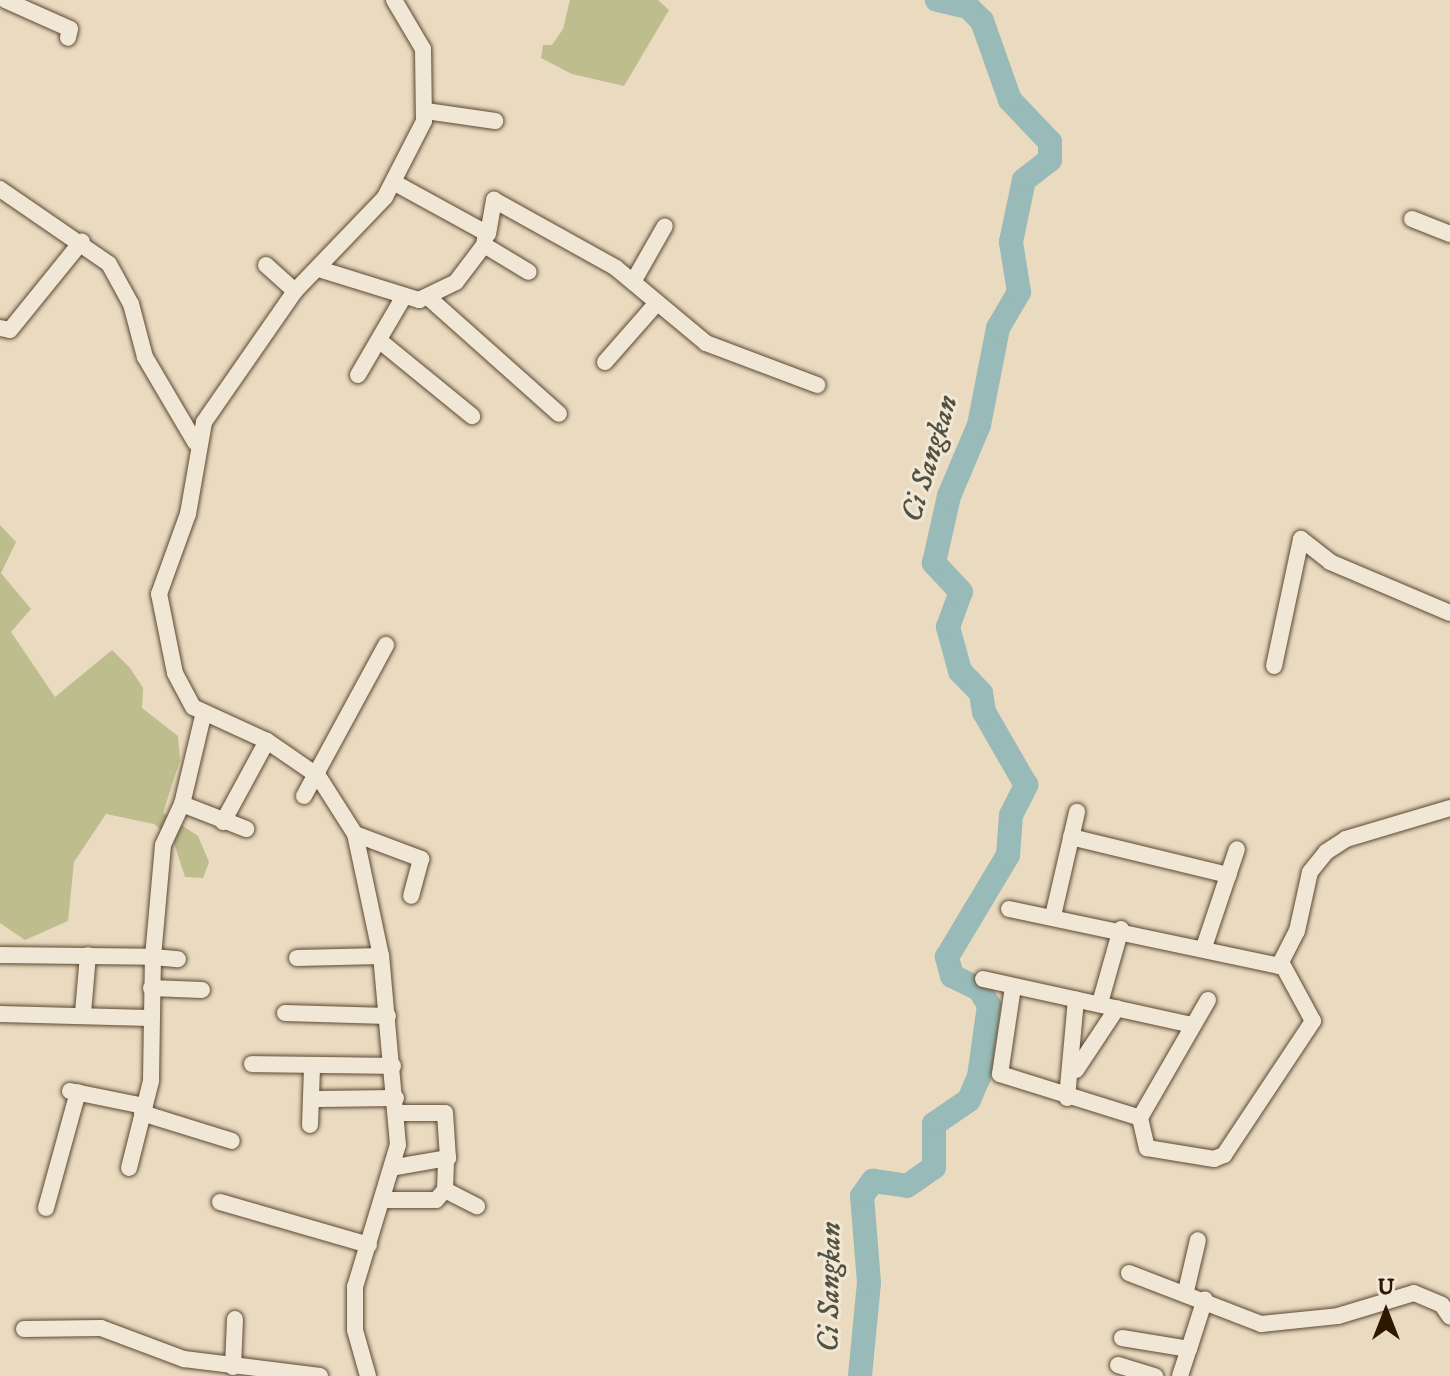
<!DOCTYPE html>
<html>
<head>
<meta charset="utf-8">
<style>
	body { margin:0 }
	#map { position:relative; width:1450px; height:1376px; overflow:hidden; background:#e9dac0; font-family:"IM FELL DW Pica",serif }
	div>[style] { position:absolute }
	.green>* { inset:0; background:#bdbd8e }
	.river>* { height:24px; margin:-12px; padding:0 12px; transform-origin:12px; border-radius:12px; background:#98bab8 }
	.roads { filter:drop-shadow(0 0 2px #5d4830) drop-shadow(0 0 2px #5d4830) }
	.minor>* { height:16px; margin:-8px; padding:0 8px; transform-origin:8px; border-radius:8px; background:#f1e7d6 }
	span { translate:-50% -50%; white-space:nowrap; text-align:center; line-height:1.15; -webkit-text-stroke:6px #f1e7d6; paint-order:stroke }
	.water-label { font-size:30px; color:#535140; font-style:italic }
	.north { position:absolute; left:1346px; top:1272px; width:80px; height:80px; -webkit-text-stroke:6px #f1e7d6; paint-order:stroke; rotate:0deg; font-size:22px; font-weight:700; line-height:32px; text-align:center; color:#2e1800 }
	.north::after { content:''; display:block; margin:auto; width:28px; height:36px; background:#2e1800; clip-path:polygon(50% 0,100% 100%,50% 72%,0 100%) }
</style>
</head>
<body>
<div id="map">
	<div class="green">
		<i style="clip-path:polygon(570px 0,658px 0,669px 10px,624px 86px,572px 74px,541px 58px,543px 45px,552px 45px,563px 29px)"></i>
		<i style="clip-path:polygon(0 525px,16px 542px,1px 573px,31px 609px,11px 632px,55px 697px,112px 650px,130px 668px,143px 688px,142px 708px,178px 736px,180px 760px,163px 813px,198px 836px,209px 862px,203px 878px,185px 877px,173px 840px,154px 824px,106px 814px,74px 862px,68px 921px,25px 940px,0 923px)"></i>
	</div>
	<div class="river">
		<i style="left:860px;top:1376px;width:93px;rotate:-84.5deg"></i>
		<i style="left:869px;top:1283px;width:87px;rotate:-94.6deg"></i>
		<i style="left:862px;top:1196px;width:19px;rotate:-54deg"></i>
		<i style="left:873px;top:1181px;width:34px;rotate:8deg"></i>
		<i style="left:907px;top:1186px;width:33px;rotate:-35deg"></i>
		<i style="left:934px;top:1167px;width:43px;rotate:-90deg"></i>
		<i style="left:934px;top:1124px;width:42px;rotate:-34.4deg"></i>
		<i style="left:969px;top:1100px;width:25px;rotate:-67deg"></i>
		<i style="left:979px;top:1077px;width:73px;rotate:-82.1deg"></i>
		<i style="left:989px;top:1005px;width:19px;rotate:-122deg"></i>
		<i style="left:979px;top:989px;width:30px;rotate:-154deg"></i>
		<i style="left:952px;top:976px;width:20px;rotate:-105deg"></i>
		<i style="left:947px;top:957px;width:119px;rotate:-59.1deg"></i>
		<i style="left:1008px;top:855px;width:40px;rotate:-85.7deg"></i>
		<i style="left:1011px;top:815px;width:34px;rotate:-63deg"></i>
		<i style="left:1026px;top:785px;width:84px;rotate:-119.9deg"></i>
		<i style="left:984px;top:712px;width:19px;rotate:-99deg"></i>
		<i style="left:981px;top:693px;width:30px;rotate:-134deg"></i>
		<i style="left:960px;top:671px;width:46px;rotate:-105.3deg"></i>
		<i style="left:948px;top:627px;width:37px;rotate:-70deg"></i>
		<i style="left:961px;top:592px;width:40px;rotate:-133deg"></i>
		<i style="left:934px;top:563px;width:69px;rotate:-77.4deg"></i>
		<i style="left:949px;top:496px;width:77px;rotate:-67.1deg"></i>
		<i style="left:979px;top:425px;width:99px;rotate:-78.9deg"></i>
		<i style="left:998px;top:328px;width:42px;rotate:-59.7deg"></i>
		<i style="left:1019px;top:292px;width:51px;rotate:-99.1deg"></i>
		<i style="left:1011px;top:242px;width:63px;rotate:-78.2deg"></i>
		<i style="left:1024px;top:180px;width:33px;rotate:-38deg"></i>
		<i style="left:1050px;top:160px;width:18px;rotate:-90deg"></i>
		<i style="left:1050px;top:142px;width:58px;rotate:-133.6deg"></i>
		<i style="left:1010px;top:100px;width:84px;rotate:-109.5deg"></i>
		<i style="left:982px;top:21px;width:20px;rotate:-135deg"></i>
		<i style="left:968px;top:7px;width:32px;rotate:-167deg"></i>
	</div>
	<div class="roads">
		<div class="minor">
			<i style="left:5px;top:0;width:71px;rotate:24deg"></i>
			<i style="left:70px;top:29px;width:9px;rotate:103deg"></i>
			<i style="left:426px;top:111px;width:70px;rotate:8.2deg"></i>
			<i style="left:395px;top:183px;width:104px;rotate:28.8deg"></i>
			<i style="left:486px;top:233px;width:12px;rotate:99deg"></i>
			<i style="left:484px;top:245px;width:52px;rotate:31deg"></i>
			<i style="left:0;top:189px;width:132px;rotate:34.5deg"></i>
			<i style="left:109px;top:264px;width:46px;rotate:61.2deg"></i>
			<i style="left:131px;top:304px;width:55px;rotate:75.2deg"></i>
			<i style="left:145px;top:357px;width:99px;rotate:59.5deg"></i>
			<i style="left:1412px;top:219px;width:41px;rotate:21.5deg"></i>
			<i style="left:488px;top:234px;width:35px;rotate:-80deg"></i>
			<i style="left:494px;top:200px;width:140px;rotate:29.1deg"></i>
			<i style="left:616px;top:268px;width:117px;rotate:39.8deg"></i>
			<i style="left:706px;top:343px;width:119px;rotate:20.7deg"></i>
			<i style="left:266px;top:265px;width:39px;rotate:42deg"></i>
			<i style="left:319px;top:269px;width:105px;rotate:17.2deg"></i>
			<i style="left:419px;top:300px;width:41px;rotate:-25.9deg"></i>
			<i style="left:456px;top:282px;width:46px;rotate:-52.9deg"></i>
			<i style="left:633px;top:282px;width:64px;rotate:-60.3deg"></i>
			<i style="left:429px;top:298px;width:174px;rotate:41.7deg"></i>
			<i style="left:0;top:328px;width:10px;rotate:11deg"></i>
			<i style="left:10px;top:330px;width:114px;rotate:-51deg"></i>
			<i style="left:380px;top:341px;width:119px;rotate:39.2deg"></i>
			<i style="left:605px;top:362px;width:76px;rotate:-48.7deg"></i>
			<i style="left:358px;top:375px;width:89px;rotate:-59.7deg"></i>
			<i style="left:1274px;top:666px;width:130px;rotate:-78deg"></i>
			<i style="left:1301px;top:539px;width:37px;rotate:38deg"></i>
			<i style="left:1330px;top:562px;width:130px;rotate:23deg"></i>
			<i style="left:203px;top:716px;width:90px;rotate:103.4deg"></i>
			<i style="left:182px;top:804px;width:69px;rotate:21.3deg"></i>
			<i style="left:304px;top:796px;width:172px;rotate:-61.5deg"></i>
			<i style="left:223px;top:822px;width:92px;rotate:-61.5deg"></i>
			<i style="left:355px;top:834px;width:71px;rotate:20.7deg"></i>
			<i style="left:421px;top:859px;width:38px;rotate:105deg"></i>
			<i style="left:1071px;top:837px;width:162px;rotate:13.6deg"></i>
			<i style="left:1009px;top:909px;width:276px;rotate:11.9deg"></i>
			<i style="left:1279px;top:966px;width:39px;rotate:-63deg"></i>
			<i style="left:1297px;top:931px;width:60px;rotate:-77.6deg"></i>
			<i style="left:1310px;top:872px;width:26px;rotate:-51deg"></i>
			<i style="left:1326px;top:852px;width:24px;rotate:-33deg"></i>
			<i style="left:1346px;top:839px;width:109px;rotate:-16.6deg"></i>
			<i style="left:1053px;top:916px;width:107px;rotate:-77deg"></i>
			<i style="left:1204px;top:947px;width:103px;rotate:-71.4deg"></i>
			<i style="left:0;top:955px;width:153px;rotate:0.7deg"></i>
			<i style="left:153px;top:957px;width:112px;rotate:-84.9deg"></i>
			<i style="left:163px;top:845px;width:45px;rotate:-65.1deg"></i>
			<i style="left:297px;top:958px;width:84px;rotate:-1.4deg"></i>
			<i style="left:983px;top:979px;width:214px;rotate:12.4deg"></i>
			<i style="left:1013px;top:987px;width:88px;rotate:98.5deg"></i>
			<i style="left:1000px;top:1074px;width:147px;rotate:17.4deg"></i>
			<i style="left:151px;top:988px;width:51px;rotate:2.2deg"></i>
			<i style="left:1208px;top:1000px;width:136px;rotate:120deg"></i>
			<i style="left:1140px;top:1118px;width:31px;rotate:77deg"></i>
			<i style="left:1147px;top:1148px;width:68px;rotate:9.3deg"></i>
			<i style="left:1214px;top:1159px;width:11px;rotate:-22deg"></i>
			<i style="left:1224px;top:1155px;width:161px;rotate:-56.4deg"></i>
			<i style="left:1313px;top:1021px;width:65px;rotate:-118.5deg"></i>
			<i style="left:1100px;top:1003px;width:77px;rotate:-74.2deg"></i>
			<i style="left:83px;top:1013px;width:58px;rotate:-85.1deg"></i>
			<i style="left:285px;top:1013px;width:103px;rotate:1.7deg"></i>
			<i style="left:0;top:1014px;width:149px;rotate:1.5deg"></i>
			<i style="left:252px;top:1064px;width:141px;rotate:0.8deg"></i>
			<i style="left:1076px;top:1070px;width:74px;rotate:-56.5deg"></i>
			<i style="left:70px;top:1091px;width:76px;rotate:11.5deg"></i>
			<i style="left:1067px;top:1098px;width:99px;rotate:-84.8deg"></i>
			<i style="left:318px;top:1099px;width:78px;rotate:-0.7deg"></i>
			<i style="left:142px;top:1113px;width:94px;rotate:17.3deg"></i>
			<i style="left:310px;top:1125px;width:56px;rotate:-88deg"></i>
			<i style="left:396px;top:1167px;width:53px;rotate:-9.8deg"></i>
			<i style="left:448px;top:1158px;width:45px;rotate:-93.8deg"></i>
			<i style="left:445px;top:1113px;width:48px;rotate:180deg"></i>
			<i style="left:129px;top:1168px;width:90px;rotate:-75.8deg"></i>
			<i style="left:151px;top:1081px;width:124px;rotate:-89.1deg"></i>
			<i style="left:153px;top:957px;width:25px;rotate:5deg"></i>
			<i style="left:445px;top:1190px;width:36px;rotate:27deg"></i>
			<i style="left:385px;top:1200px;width:51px"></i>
			<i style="left:436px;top:1200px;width:13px;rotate:-48deg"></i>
			<i style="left:445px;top:1190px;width:29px;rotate:-88deg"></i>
			<i style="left:220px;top:1202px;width:155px;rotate:16.1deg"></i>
			<i style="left:46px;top:1208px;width:120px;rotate:-74.6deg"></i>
			<i style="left:1129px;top:1273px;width:142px;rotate:21.1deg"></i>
			<i style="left:1261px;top:1324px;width:77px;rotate:-5.9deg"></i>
			<i style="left:1338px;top:1316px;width:79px;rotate:-16.8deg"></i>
			<i style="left:1414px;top:1293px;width:30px;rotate:23deg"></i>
			<i style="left:1442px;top:1305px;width:14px;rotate:56deg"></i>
			<i style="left:1186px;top:1291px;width:52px;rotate:-76.8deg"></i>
			<i style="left:24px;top:1329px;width:77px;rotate:-0.7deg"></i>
			<i style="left:101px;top:1328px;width:89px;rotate:20.5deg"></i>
			<i style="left:184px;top:1359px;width:137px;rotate:7.1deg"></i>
			<i style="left:1122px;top:1338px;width:68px;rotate:9.3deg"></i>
			<i style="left:1189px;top:1349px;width:52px;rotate:-72.3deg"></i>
			<i style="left:1118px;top:1365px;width:39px;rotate:17deg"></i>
			<i style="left:233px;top:1367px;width:48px;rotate:-87.6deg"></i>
			<i style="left:368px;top:1376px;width:48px;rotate:-105.8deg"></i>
			<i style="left:355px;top:1330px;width:43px;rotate:-90deg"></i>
			<i style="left:355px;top:1287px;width:148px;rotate:-73.2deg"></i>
			<i style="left:398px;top:1145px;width:190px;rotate:-95.1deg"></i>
			<i style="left:381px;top:956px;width:125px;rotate:-102deg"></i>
			<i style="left:355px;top:834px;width:69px;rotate:-122.5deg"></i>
			<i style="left:318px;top:776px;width:62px;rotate:-145.5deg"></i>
			<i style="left:267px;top:741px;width:81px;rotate:-155.3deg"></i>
			<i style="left:193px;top:707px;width:38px;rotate:-118deg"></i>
			<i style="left:175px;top:673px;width:81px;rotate:-101.4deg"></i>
			<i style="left:159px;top:594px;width:85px;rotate:-70.1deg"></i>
			<i style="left:188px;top:514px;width:93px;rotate:-80.1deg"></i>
			<i style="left:204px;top:422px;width:160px;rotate:-55.2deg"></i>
			<i style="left:295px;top:291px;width:130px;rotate:-46.2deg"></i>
			<i style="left:385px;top:197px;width:85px;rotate:-62.8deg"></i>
			<i style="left:424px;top:121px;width:72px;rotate:-90.8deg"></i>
			<i style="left:423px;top:49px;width:57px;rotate:-120.6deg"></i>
			<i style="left:1180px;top:1376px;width:28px;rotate:-72deg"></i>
		</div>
	</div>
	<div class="water-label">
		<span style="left:931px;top:459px;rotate:-73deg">Ci Sangkan</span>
		<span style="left:831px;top:1287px;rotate:-89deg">Ci Sangkan</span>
	</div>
	<div class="north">U</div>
</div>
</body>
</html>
